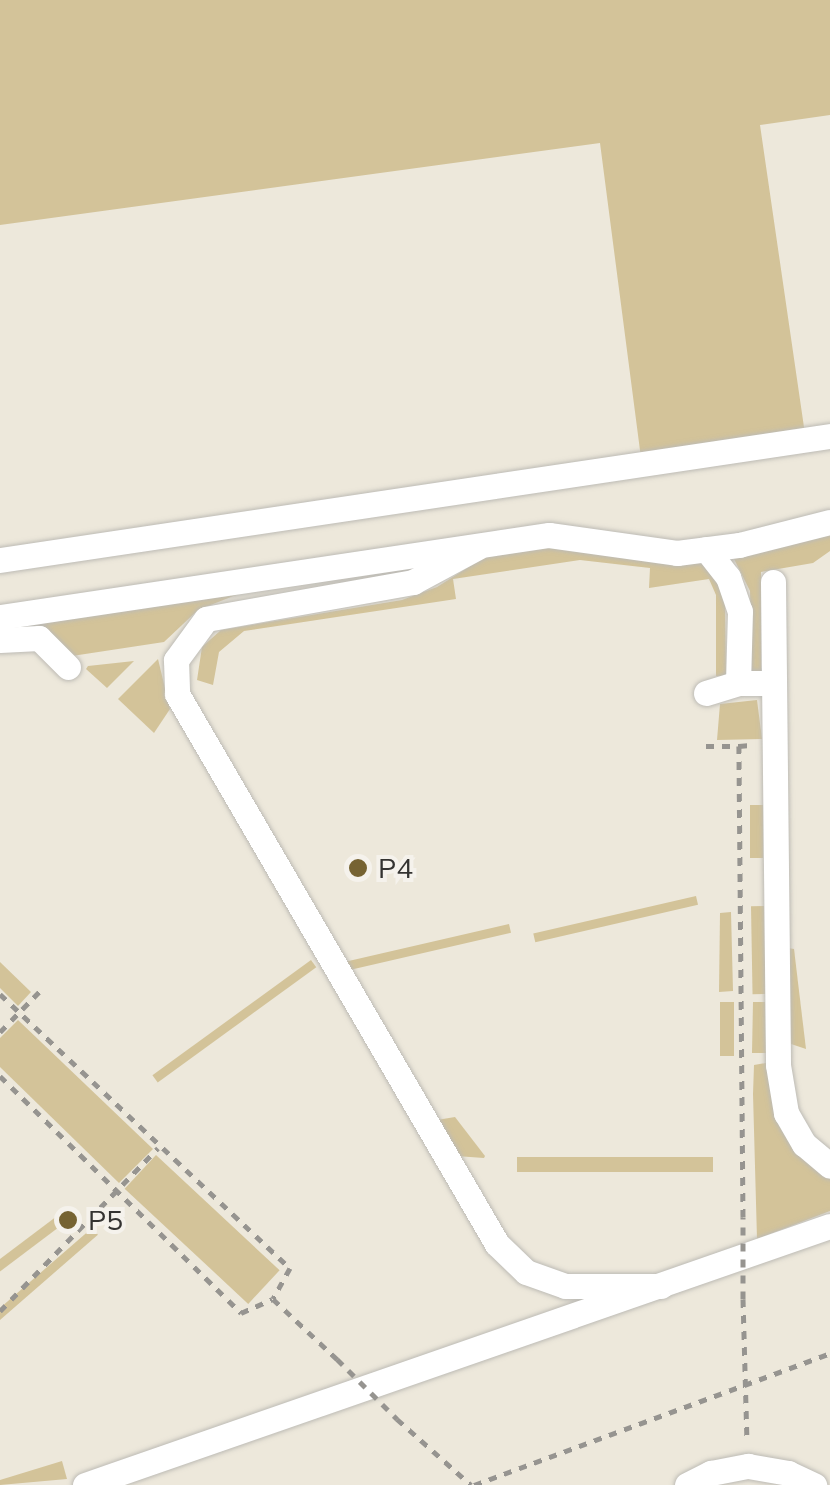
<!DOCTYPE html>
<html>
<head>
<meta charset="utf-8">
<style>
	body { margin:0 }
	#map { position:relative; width:830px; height:1485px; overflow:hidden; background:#f5f2ec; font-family:Mulish,sans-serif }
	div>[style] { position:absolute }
	.built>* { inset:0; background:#ede8db; transform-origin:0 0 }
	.green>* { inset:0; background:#d3c399; transform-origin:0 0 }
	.path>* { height:5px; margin-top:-2.5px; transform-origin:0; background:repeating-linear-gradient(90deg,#969490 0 8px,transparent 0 16px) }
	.roads { filter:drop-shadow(0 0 2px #bdbbb5) drop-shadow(0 0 2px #bdbbb5) }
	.minor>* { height:25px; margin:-12.5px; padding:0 12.5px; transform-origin:12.5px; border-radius:12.5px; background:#fff }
	.path-bridge>* { height:5px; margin-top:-2.5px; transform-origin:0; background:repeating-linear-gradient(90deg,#969490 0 8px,transparent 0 16px) }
	.dots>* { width:28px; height:28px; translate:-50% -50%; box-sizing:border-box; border:5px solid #f5f2ec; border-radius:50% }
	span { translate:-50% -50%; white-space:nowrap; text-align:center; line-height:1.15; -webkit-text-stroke:8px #f5f2ec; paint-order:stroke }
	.poi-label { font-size:28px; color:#343331 }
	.left { translate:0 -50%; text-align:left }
</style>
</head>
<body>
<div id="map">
	<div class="built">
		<i style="left:0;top:0;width:830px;height:1485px"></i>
	</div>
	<div class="green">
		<i style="clip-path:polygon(0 0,830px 0,830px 115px,760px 125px,805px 434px,641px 458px,600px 143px,0 225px)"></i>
		<i style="clip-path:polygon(830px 532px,830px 551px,813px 563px,761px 572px,761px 671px,752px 671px,750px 591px,733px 557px)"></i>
		<i style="clip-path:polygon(562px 545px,705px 561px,725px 598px,726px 676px,716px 676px,716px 595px,709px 579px,649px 588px,650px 568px,580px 560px,453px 579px,456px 599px,244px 631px,219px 652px,213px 685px,197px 680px,202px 647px,221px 630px,402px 600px,437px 587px,483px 558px)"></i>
		<i style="clip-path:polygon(241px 593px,198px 610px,164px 642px,72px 656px,0 629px)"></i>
		<i style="clip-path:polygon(158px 659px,170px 709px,154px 733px,118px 699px)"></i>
		<i style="clip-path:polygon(134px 661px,107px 688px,86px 669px,88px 666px)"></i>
		<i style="clip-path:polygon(757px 700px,762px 739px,717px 740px,720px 704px)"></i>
		<i style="left:750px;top:805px;width:13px;height:53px"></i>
		<i style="left:696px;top:896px;width:9px;height:167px;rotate:77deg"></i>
		<i style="left:764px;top:906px;width:88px;height:13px;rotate:89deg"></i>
		<i style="clip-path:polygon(731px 912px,733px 991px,719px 992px,720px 913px)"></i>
		<i style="left:509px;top:924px;width:9px;height:179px;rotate:77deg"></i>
		<i style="clip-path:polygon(788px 948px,794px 949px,806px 1049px,788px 1043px)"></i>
		<i style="left:311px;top:960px;width:9px;height:196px;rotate:54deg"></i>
		<i style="clip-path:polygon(0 962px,31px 992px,18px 1006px,0 988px)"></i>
		<i style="left:720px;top:1002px;width:14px;height:54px"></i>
		<i style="clip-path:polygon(753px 1002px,765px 1002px,766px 1053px,752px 1053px)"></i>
		<i style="clip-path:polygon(18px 1020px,153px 1149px,119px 1183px,0 1067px,0 1038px)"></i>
		<i style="clip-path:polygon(766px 1063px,775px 1117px,830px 1178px,830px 1211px,757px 1239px,753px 1094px,754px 1065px)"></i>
		<i style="clip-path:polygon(455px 1117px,485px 1156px,484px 1158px,456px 1156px,437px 1120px)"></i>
		<i style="left:156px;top:1155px;width:169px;height:46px;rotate:43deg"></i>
		<i style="left:713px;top:1157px;width:15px;height:196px;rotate:90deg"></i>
		<i style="left:69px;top:1207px;width:10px;height:99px;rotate:53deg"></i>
		<i style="left:92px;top:1228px;width:9px;height:132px;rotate:49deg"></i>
		<i style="clip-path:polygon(62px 1461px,67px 1479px,0 1485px,0 1480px)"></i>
	</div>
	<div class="path">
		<i style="left:706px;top:746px;width:33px"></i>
		<i style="left:0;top:994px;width:399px;rotate:43.4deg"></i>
		<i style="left:290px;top:1268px;width:35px;rotate:119deg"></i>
		<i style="left:273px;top:1299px;width:88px;rotate:43.2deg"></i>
		<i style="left:0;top:1032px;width:60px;rotate:-45.7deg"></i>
		<i style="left:0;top:1076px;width:338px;rotate:44.5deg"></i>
		<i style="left:241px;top:1313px;width:34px;rotate:-24deg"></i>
		<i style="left:743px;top:1217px;width:471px;rotate:-90.5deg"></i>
		<i style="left:739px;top:746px;width:11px;rotate:-5deg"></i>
		<i style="left:743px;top:1299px;width:143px;rotate:88.4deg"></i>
		<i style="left:0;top:1311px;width:227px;rotate:-45.9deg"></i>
		<i style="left:397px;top:1419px;width:99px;rotate:41.7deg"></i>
		<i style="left:474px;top:1485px;width:380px;rotate:-20.3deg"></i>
	</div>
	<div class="roads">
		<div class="minor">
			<i style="left:478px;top:547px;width:74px;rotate:151.7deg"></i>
			<i style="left:413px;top:582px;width:210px;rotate:169.9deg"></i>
			<i style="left:206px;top:619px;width:51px;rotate:126.2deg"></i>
			<i style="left:176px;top:660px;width:34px;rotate:88deg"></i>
			<i style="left:177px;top:694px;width:636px;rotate:59.81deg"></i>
			<i style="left:497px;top:1244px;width:40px;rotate:44deg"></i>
			<i style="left:526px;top:1272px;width:41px;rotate:19.7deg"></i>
			<i style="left:565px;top:1286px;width:96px"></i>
			<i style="left:706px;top:549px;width:36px;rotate:52deg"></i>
			<i style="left:728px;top:577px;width:36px;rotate:71deg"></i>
			<i style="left:740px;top:611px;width:72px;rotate:91.6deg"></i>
			<i style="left:738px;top:683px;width:34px"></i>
			<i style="left:0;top:560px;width:839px;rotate:-8.5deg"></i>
			<i style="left:773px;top:582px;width:483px;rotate:89.4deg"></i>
			<i style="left:778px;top:1065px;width:49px;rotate:80.5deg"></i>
			<i style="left:786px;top:1113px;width:36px;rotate:60deg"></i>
			<i style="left:804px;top:1144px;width:34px;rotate:40deg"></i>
			<i style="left:0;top:617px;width:555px;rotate:-8.5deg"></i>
			<i style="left:549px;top:535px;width:129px;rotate:8deg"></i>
			<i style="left:677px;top:553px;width:63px;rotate:-7.4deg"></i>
			<i style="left:739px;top:545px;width:94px;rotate:-14.2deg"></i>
			<i style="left:0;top:640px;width:39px;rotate:-3deg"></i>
			<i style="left:39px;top:638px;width:41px;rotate:45deg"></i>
			<i style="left:706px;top:693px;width:34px;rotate:-17deg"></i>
			<i style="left:85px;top:1485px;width:789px;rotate:-19.17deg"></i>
			<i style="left:687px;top:1485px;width:27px;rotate:-27deg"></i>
			<i style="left:711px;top:1473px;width:38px;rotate:-11deg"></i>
			<i style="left:748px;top:1466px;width:41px;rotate:9.9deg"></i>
			<i style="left:788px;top:1473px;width:29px;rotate:25deg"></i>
		</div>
	</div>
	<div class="path-bridge">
		<i style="left:743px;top:1299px;width:82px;rotate:-90deg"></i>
		<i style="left:337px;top:1359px;width:85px;rotate:45deg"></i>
	</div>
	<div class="dots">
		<i style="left:358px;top:868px;background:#766332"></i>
		<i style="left:68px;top:1220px;background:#766332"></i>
	</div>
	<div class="poi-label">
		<span class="left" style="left:378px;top:868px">P4</span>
		<span class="left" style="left:88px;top:1220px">P5</span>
	</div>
</div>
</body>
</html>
